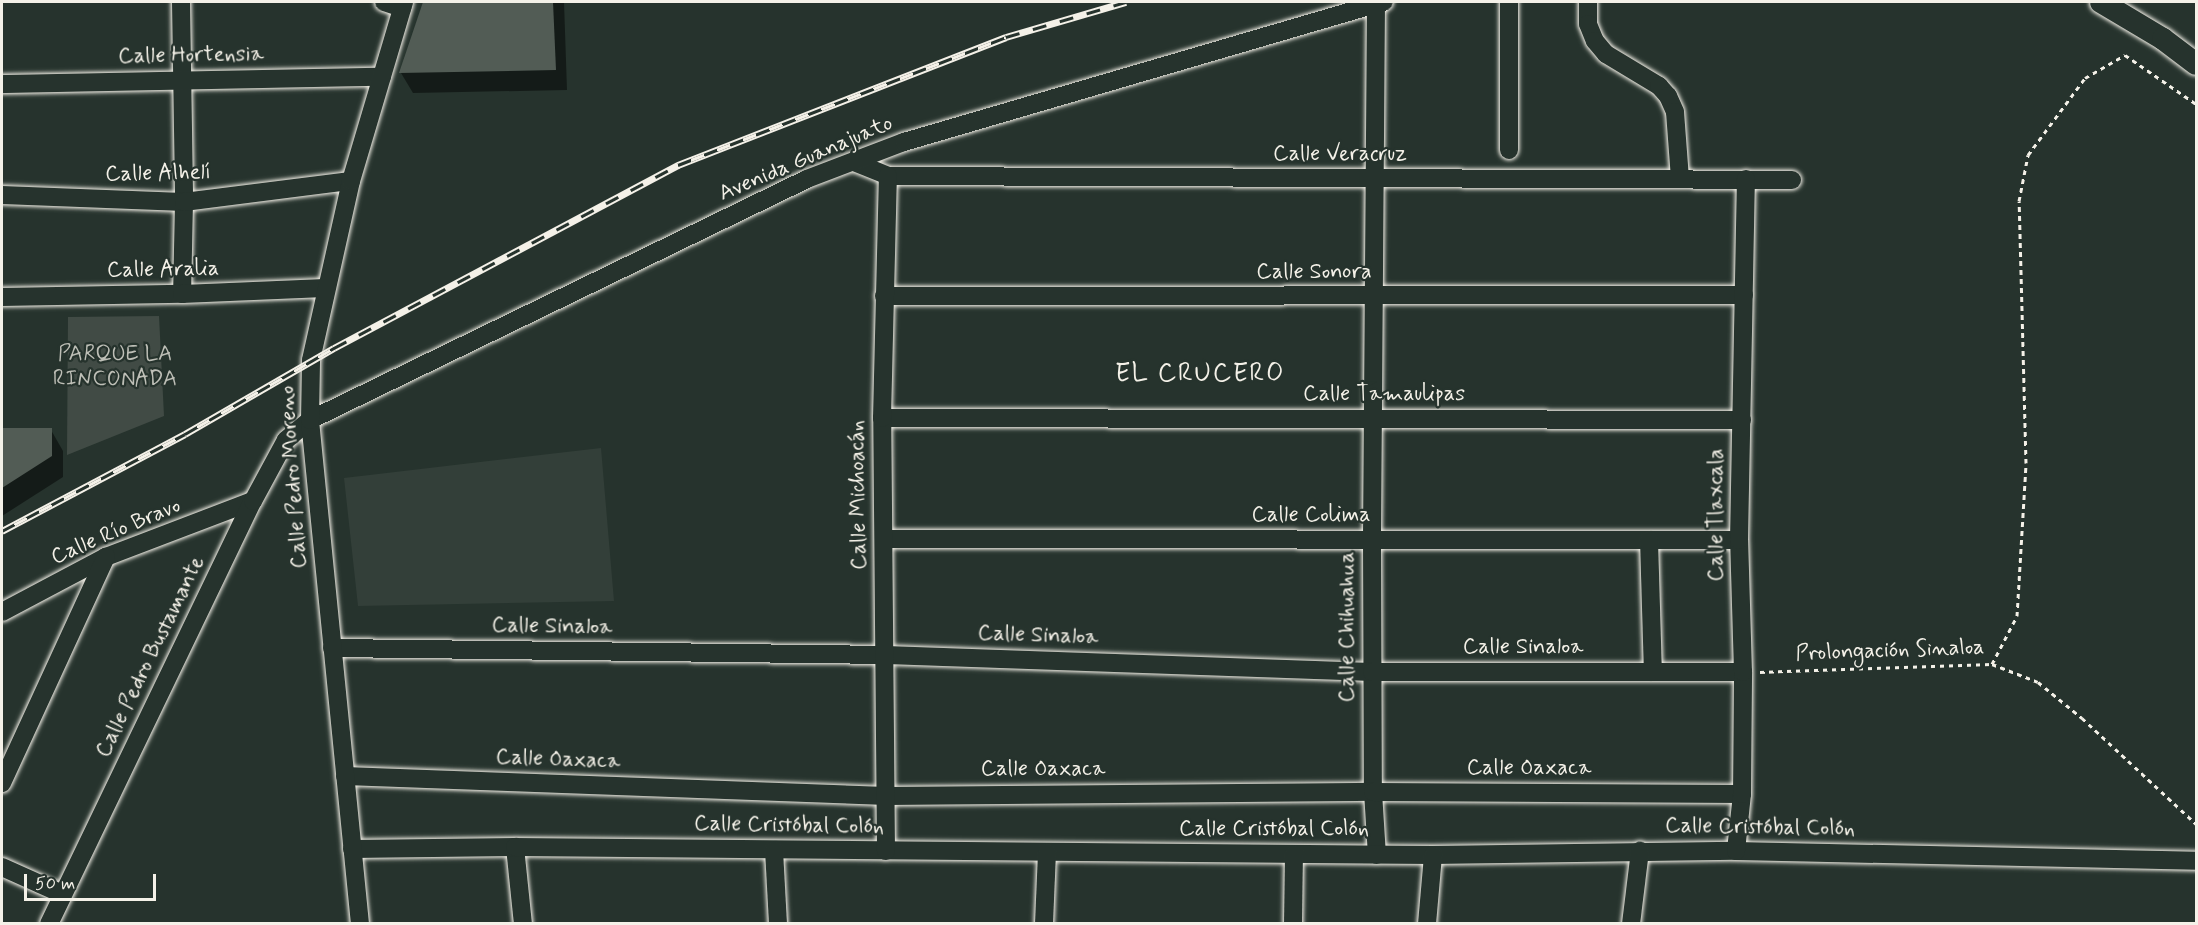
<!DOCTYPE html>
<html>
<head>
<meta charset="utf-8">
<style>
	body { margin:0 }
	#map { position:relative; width:2198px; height:925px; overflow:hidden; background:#26332d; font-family:Mynerve,sans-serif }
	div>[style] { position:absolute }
	.built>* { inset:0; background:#333f39 }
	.green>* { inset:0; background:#414b45 }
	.shadow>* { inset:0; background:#0007 }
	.building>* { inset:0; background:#525c55 }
	.path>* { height:3px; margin-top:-1.5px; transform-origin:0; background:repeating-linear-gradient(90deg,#f4f1e8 0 4.5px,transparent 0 9px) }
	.roads { filter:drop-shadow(0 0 2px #f4f1e8) drop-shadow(0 0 2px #f4f1e8) }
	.minor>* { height:18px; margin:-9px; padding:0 9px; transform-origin:9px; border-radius:9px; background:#26332d }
	.major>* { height:22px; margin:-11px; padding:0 11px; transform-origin:11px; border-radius:11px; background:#26332d }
	.rail>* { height:7px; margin-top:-3.5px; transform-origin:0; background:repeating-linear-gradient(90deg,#26332d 0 14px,#f4f1e8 0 28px); box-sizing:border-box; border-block:2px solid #f4f1e8 }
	span { translate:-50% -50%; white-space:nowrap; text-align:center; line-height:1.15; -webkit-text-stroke:4.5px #26332d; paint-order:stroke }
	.street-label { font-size:22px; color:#f4f1e8 }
	.park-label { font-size:22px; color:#bebfb7 }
	.quarter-label { font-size:26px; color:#f4f1e8; letter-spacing:1.5px }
	.frame { position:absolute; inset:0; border:3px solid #f4f1e8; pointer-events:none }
	.scale { position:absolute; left:24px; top:874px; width:132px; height:27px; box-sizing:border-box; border:3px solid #f4f1e8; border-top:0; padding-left:8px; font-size:18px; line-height:21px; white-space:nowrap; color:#f4f1e8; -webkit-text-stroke:4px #26332d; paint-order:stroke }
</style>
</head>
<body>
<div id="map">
	<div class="built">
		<i style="clip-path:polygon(601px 448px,614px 601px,358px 606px,344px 478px)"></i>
	</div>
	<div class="green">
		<i style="clip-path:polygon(159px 316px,164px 416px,67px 455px,68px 317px)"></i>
	</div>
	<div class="shadow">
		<i style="clip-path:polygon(425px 2px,564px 2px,567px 90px,413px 93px,401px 73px)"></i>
		<i style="clip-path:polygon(2px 430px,51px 430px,63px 451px,63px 477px,2px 516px)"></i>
	</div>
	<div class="building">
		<i style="clip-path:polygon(423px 2px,553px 2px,556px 70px,399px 73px)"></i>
		<i style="clip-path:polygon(2px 428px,52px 428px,52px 456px,2px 488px)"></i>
	</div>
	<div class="path">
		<i style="left:1992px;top:664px;width:54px;rotate:-62.5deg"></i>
		<i style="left:2017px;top:616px;width:153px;rotate:-86.6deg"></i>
		<i style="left:2026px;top:463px;width:262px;rotate:-91.5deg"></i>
		<i style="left:2019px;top:201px;width:47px;rotate:-78.9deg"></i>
		<i style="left:2028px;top:155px;width:96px;rotate:-53.5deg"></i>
		<i style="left:2085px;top:78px;width:46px;rotate:-29.9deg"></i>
		<i style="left:2125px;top:55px;width:86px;rotate:34.6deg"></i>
		<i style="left:1760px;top:672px;width:232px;rotate:-2deg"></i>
		<i style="left:1992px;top:664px;width:49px;rotate:21.4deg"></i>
		<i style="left:2038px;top:682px;width:57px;rotate:39.3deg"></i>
		<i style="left:2082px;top:718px;width:156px;rotate:42.9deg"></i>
	</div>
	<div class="roads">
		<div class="minor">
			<i style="left:181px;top:2px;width:200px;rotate:89.1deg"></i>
			<i style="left:184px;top:202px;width:92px;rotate:91.2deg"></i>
			<i style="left:384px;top:2px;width:19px;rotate:18deg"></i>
			<i style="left:1509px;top:2px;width:148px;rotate:90deg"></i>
			<i style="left:1588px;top:2px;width:22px;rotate:90deg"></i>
			<i style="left:1588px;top:24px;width:18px;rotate:68deg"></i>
			<i style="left:1595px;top:41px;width:17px;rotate:50deg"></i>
			<i style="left:1606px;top:54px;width:62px;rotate:31.1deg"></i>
			<i style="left:1659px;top:86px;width:13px;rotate:48deg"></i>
			<i style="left:1668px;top:96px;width:17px;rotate:66deg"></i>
			<i style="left:1675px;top:112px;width:67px;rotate:85.7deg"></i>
			<i style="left:1376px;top:3px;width:537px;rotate:90.43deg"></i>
			<i style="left:1372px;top:540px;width:252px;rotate:89.8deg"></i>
			<i style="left:1373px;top:792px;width:63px;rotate:86.4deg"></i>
			<i style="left:2px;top:84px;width:380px;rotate:-1.1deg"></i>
			<i style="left:854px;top:162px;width:37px;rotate:22deg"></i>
			<i style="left:888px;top:176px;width:904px;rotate:0.25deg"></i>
			<i style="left:2px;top:195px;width:182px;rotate:2.2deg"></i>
			<i style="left:184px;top:202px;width:168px;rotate:-7.2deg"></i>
			<i style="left:884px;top:296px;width:860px;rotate:-0.07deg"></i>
			<i style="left:2px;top:297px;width:180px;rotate:-1deg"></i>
			<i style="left:182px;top:294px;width:143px;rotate:-2.4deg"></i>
			<i style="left:882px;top:418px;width:860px;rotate:0.13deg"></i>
			<i style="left:884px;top:539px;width:855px;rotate:0.07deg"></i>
			<i style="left:1649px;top:540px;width:132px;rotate:88.3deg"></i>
			<i style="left:2px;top:612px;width:118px;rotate:-27.9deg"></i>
			<i style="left:106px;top:557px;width:157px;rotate:-20.9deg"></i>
			<i style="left:332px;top:648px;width:554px;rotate:0.72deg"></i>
			<i style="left:886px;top:655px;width:486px;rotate:2deg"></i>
			<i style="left:1372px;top:672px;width:371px"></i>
			<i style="left:345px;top:776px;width:542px;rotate:2.11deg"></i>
			<i style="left:887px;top:796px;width:486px;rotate:-0.5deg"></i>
			<i style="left:1373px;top:792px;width:369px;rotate:0.3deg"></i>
			<i style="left:2px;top:783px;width:249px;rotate:-65.3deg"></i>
			<i style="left:515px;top:847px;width:77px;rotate:84.1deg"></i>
			<i style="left:352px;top:849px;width:163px;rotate:-0.7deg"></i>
			<i style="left:515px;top:847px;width:918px;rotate:0.5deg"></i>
			<i style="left:1433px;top:855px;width:303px;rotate:-0.8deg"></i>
			<i style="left:1736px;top:851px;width:460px;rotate:1.2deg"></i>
			<i style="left:774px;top:850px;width:74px;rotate:86.9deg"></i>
			<i style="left:886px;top:851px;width:433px;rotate:-90.5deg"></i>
			<i style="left:882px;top:418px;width:242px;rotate:-88.6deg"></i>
			<i style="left:1736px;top:851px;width:57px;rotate:-84deg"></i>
			<i style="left:1742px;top:794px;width:122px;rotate:-89.5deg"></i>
			<i style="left:1743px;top:672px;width:132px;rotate:-91.7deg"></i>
			<i style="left:1739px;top:540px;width:361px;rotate:-88.9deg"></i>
			<i style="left:2px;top:867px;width:66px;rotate:24.2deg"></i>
			<i style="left:49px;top:924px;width:470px;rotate:-64.3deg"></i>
			<i style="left:253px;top:501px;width:69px;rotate:-61.6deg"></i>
			<i style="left:286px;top:440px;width:31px;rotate:-40deg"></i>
			<i style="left:310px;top:420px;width:552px;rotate:-25.87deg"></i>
			<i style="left:807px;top:179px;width:104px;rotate:-20.9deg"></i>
			<i style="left:904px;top:142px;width:500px;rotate:-16.3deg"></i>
			<i style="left:360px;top:924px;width:506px;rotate:-95.67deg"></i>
			<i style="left:310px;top:420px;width:60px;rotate:-89deg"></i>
			<i style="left:311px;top:360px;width:183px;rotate:-77.4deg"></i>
			<i style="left:351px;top:181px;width:187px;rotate:-73.5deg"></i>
			<i style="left:1044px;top:924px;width:72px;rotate:-87.6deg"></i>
			<i style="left:1293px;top:924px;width:70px;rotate:-89.2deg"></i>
			<i style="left:1427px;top:924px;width:69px;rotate:-85deg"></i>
			<i style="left:1631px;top:924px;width:74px;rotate:-83deg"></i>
		</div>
		<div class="major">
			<i style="left:2101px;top:2px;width:72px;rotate:30.8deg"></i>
			<i style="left:2163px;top:39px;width:41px;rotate:37.1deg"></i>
		</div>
	</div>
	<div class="rail">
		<i style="left:2px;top:531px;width:207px;rotate:-27.9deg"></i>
		<i style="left:185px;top:434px;width:172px;rotate:-30deg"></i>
		<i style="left:334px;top:348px;width:390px;rotate:-28deg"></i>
		<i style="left:678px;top:165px;width:352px;rotate:-21.3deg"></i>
		<i style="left:1006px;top:37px;width:125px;rotate:-16.3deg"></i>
	</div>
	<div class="street-label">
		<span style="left:191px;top:56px;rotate:-1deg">Calle Hortensia</span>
		<span style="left:1340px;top:155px">Calle Veracruz</span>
		<span style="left:806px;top:159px;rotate:-23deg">Avenida Guanajuato</span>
		<span style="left:158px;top:174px;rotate:-1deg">Calle Alhelí</span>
		<span style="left:163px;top:270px;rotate:-1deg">Calle Aralia</span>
		<span style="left:1314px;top:273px">Calle Sonora</span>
		<span style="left:1384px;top:395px">Calle Tamaulipas</span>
		<span style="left:294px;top:477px;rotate:-94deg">Calle Pedro Moreno</span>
		<span style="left:859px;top:495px;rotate:-91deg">Calle Michoacán</span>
		<span style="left:1717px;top:515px;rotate:-90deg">Calle Tlaxcala</span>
		<span style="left:1311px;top:516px">Calle Colima</span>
		<span style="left:116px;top:532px;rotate:-23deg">Calle Río Bravo</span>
		<span style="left:552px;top:627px;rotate:1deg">Calle Sinaloa</span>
		<span style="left:1348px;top:627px;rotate:-90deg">Calle Chihuahua</span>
		<span style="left:1038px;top:636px;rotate:2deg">Calle Sinaloa</span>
		<span style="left:1523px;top:648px">Calle Sinaloa</span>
		<span style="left:1890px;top:651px;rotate:-2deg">Prolongación Sinaloa</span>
		<span style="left:151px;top:657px;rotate:-64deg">Calle Pedro Bustamante</span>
		<span style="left:558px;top:760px;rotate:2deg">Calle Oaxaca</span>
		<span style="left:1529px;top:769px">Calle Oaxaca</span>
		<span style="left:1043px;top:770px">Calle Oaxaca</span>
		<span style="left:789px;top:826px;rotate:1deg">Calle Cristóbal Colón</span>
		<span style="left:1760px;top:828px;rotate:1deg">Calle Cristóbal Colón</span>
		<span style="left:1274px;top:830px">Calle Cristóbal Colón</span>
	</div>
	<div class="park-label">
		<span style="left:115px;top:367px">PARQUE LA<br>RINCONADA</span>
	</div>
	<div class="quarter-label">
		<span style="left:1200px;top:375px">EL CRUCERO</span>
	</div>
	<div class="frame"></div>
	<div class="scale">50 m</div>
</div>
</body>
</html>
